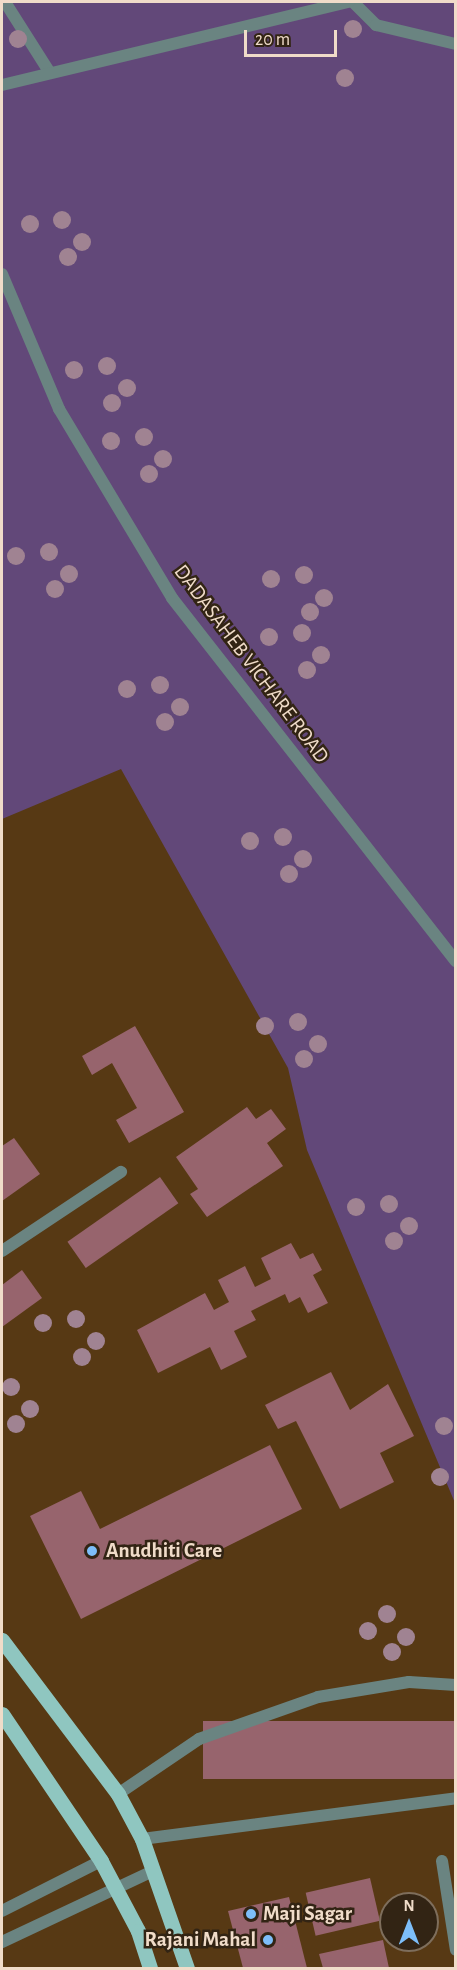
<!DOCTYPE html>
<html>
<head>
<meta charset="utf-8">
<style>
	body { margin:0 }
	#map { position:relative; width:457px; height:1970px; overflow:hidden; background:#573914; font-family:"Alegreya Sans",sans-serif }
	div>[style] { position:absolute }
	.green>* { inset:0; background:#624879 }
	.building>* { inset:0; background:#97646d; transform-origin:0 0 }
	.service>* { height:12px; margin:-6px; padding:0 6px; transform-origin:6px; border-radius:6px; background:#6a8481 }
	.minor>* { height:12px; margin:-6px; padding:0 6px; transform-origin:6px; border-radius:6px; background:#6a8481 }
	.primary>* { height:15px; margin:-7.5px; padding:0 7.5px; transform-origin:7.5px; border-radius:7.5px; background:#8fc6c0 }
	.trees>* { width:18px; height:18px; margin:-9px; border-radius:50%; background:#a08392 }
	.dots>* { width:16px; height:16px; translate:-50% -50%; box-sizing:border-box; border:3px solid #322414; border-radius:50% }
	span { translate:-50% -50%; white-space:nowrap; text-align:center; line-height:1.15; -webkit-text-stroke:5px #322414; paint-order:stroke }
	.street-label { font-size:21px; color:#f0dcc9 }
	.poi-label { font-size:21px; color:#f0dcc9; font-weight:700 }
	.left { translate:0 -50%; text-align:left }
	.right { translate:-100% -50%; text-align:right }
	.frame { position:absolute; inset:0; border:3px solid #f0dcc9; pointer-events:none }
	.north { position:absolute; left:379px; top:1892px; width:60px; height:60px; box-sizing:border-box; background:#322414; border:2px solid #7e6e5c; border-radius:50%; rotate:0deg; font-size:16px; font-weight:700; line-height:24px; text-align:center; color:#f0dcc9 }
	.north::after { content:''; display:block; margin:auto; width:21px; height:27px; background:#7dbef9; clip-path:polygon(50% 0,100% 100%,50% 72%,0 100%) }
	.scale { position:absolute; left:244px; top:30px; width:93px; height:27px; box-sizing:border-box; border:3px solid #f0dcc9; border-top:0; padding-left:8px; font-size:18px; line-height:21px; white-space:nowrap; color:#f0dcc9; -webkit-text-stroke:4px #322414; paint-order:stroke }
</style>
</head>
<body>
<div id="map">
	<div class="green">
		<i style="clip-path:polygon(2px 2px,455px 2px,455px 1503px,307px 1150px,288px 1068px,121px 769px,2px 819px)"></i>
	</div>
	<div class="building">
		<i style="clip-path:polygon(135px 1026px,184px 1112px,129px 1143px,116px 1120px,137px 1108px,112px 1063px,92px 1075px,82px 1056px)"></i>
		<i style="clip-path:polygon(247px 1107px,256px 1119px,271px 1109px,286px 1129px,267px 1143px,283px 1166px,207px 1217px,190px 1194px,198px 1189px,176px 1157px)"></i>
		<i style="clip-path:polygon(14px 1138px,40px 1174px,2px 1201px,2px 1146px)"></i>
		<i style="left:160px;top:1177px;width:32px;height:113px;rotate:55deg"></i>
		<i style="clip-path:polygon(291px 1243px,300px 1259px,313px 1253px,322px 1270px,313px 1275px,328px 1303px,308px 1313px,300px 1297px,289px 1303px,285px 1294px,251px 1311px,256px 1320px,234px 1331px,247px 1357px,221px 1370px,210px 1347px,158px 1373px,137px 1330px,205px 1293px,214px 1310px,229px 1302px,218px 1280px,245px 1266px,255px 1287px,271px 1279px,261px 1258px)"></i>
		<i style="clip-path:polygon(22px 1270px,42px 1298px,2px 1327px,2px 1285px)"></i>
		<i style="clip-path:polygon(331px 1372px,350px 1410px,388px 1384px,414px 1436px,380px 1453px,394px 1482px,340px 1509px,296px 1421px,278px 1429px,265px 1405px)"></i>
		<i style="clip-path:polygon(270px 1445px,302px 1509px,81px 1619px,30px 1516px,81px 1491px,100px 1529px)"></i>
		<i style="left:456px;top:1721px;width:58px;height:253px;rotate:90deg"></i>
		<i style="left:370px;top:1878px;width:44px;height:66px;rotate:77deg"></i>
		<i style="clip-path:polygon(289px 1897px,307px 1968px,243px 1968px,228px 1911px)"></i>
		<i style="clip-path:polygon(383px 1940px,389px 1968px,323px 1968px,319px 1954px)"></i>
	</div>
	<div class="service">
		<i style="left:5px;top:2px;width:84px;rotate:57.6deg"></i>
		<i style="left:353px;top:2px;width:33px;rotate:45deg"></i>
		<i style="left:376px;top:25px;width:82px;rotate:13.4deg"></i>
		<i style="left:2px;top:85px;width:357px;rotate:-13.5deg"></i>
		<i style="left:2px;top:1251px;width:143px;rotate:-33.6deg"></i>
		<i style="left:2px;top:1911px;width:111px;rotate:-26.8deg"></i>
	</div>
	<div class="minor">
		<i style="left:2px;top:274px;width:147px;rotate:67.1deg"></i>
		<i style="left:59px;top:409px;width:220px;rotate:59.1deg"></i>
		<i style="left:172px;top:598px;width:461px;rotate:52deg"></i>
		<i style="left:118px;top:1794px;width:98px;rotate:-34.2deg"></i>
		<i style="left:199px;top:1739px;width:126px;rotate:-19.4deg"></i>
		<i style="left:318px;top:1697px;width:92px;rotate:-9.4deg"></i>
		<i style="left:409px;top:1682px;width:47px;rotate:3.7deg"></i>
		<i style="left:142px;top:1839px;width:317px;rotate:-7.4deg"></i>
		<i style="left:442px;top:1861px;width:90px;rotate:81.1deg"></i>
		<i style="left:2px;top:1942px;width:167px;rotate:-25.2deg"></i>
	</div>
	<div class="primary">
		<i style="left:2px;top:1640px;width:193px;rotate:53deg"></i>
		<i style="left:118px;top:1794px;width:51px;rotate:61.9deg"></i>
		<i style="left:142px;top:1839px;width:137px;rotate:70.8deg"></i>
		<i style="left:2px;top:1714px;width:177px;rotate:56deg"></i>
		<i style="left:101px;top:1861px;width:79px;rotate:62.1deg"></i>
		<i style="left:138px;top:1931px;width:39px;rotate:72deg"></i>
	</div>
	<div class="trees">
		<i style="left:353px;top:29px"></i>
		<i style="left:18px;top:39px"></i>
		<i style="left:345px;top:78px"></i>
		<i style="left:62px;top:220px"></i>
		<i style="left:30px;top:224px"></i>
		<i style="left:82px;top:242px"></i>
		<i style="left:68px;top:257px"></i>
		<i style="left:107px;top:366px"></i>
		<i style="left:74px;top:370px"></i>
		<i style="left:127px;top:388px"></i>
		<i style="left:112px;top:403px"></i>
		<i style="left:144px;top:437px"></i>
		<i style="left:111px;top:441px"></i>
		<i style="left:163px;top:459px"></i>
		<i style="left:149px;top:474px"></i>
		<i style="left:49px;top:552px"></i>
		<i style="left:16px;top:556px"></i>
		<i style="left:69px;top:574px"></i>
		<i style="left:304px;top:575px"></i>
		<i style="left:271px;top:579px"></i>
		<i style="left:55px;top:589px"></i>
		<i style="left:324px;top:598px"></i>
		<i style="left:310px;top:612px"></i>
		<i style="left:302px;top:633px"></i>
		<i style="left:269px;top:637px"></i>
		<i style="left:321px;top:655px"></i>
		<i style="left:307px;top:670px"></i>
		<i style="left:160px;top:685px"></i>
		<i style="left:127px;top:689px"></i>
		<i style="left:180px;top:707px"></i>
		<i style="left:165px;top:722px"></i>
		<i style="left:283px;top:837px"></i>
		<i style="left:250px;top:841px"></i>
		<i style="left:303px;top:859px"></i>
		<i style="left:289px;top:874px"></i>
		<i style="left:298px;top:1022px"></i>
		<i style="left:265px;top:1026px"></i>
		<i style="left:318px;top:1044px"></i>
		<i style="left:304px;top:1059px"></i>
		<i style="left:389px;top:1204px"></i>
		<i style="left:356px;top:1207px"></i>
		<i style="left:409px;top:1226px"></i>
		<i style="left:394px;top:1241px"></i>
		<i style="left:76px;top:1319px"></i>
		<i style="left:43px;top:1323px"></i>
		<i style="left:96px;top:1341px"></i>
		<i style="left:82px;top:1357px"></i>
		<i style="left:11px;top:1387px"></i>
		<i style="left:30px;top:1409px"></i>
		<i style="left:16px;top:1424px"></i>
		<i style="left:444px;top:1426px"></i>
		<i style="left:440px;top:1477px"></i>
		<i style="left:387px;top:1614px"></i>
		<i style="left:368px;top:1631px"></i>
		<i style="left:406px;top:1637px"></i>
		<i style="left:392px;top:1652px"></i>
	</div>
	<div class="dots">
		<i style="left:92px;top:1551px;background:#7dbef9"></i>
		<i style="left:251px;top:1914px;background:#7dbef9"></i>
		<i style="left:268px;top:1940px;background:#7dbef9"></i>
	</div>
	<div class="street-label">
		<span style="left:251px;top:664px;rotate:53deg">DADASAHEB VICHARE ROAD</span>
	</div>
	<div class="poi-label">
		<span class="left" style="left:106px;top:1551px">Anudhiti Care</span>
		<span class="left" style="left:263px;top:1914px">Maji Sagar</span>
		<span class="right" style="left:256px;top:1940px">Rajani Mahal</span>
	</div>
	<div class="frame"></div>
	<div class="north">N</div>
	<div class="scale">20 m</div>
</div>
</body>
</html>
